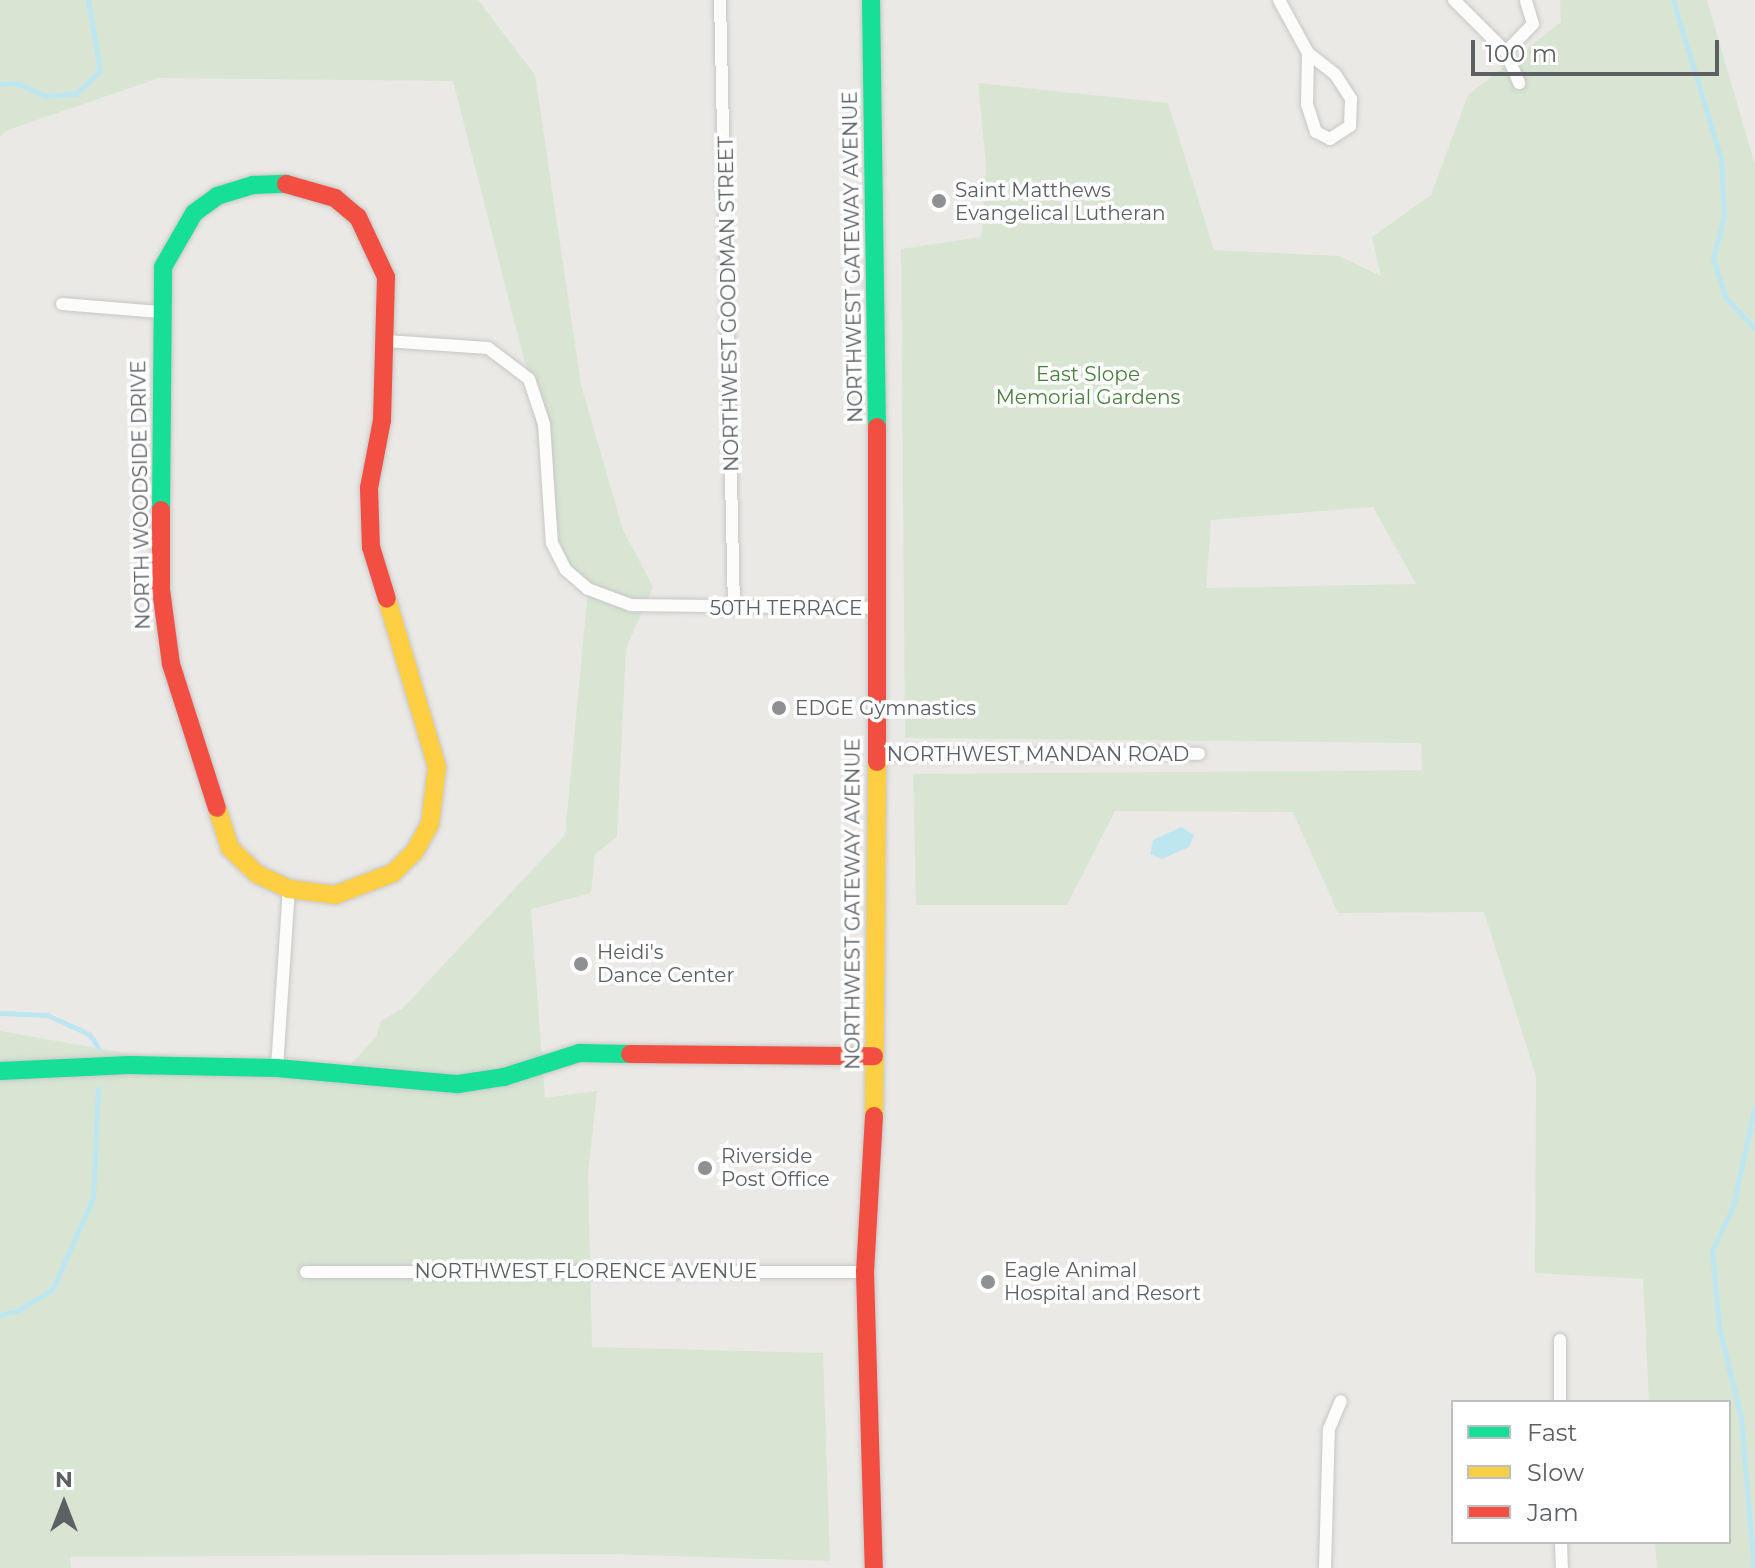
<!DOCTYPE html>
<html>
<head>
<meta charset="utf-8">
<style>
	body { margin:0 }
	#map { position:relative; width:1755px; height:1568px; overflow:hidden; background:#ebe9e6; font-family:Montserrat,sans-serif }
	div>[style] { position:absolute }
	.green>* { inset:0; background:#d8e5d3 }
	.water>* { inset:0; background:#bee6f1 }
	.stream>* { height:5px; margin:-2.5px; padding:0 2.5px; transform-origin:2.5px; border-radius:2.5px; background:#bee6f1 }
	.roads { filter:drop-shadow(0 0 2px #c7c7c6) drop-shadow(0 0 2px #c7c7c6) }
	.street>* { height:12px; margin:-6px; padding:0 6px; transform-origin:6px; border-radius:6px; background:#fcfcfb }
	.fast>* { height:18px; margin:-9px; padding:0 9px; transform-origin:9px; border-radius:9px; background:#16e098 }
	.slow>* { height:18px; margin:-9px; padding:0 9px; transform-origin:9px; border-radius:9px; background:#ffcf43 }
	.jam>* { height:18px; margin:-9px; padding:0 9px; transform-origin:9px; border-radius:9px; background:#f24e42 }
	.dots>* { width:22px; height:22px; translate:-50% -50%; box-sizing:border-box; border:4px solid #fff; border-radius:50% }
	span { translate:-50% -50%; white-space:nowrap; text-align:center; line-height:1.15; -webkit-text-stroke:7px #fff; paint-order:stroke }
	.poi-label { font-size:20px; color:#5c6063 }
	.left { translate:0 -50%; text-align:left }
	.street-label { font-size:20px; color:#5c6063 }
	.park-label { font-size:20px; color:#48803e }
	.legend { position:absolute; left:1451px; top:1400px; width:280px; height:144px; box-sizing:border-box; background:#fff; border:2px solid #bebfc1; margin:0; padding:10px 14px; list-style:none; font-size:24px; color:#5c6063 }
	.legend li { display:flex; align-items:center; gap:16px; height:40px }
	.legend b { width:40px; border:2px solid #bebfc1 }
	.north { position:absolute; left:24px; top:1464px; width:80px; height:80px; -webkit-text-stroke:6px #fff; paint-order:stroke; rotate:0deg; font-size:22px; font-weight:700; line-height:32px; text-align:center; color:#5c6063 }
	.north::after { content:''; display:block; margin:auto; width:28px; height:36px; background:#5c6063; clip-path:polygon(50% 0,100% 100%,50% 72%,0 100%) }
	.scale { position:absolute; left:1471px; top:40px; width:248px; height:36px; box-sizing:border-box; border:4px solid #5c6063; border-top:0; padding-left:10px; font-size:24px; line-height:28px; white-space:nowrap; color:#5c6063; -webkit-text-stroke:6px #fff; paint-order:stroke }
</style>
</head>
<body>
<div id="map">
	<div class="green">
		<i style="clip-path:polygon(0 0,478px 0,535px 75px,581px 385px,623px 530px,653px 587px,626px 649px,617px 837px,595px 854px,591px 893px,531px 909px,545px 1098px,597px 1091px,588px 1174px,592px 1347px,823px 1353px,830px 1561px,609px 1554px,70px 1557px,71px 1568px,0 1568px,0 1031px,200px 1066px,343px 1073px,376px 1037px,381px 1021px,403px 1008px,565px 835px,588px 589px,552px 543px,529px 379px,453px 81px,159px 78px,5px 131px,0 137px)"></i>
		<i style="clip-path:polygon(evenodd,1560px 0,1707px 0,1755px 165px,1755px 1568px,1657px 1568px,1655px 1542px,1729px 1542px,1729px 1402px,1649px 1402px,1643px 1279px,1535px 1273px,1536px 1076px,1484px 912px,1338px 913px,1293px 812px,1115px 811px,1067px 905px,916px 905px,913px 774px,1422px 770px,1421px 743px,905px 738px,901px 249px,981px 237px,986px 164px,978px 83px,1168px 103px,1214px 250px,1339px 256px,1381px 276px,1372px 237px,1431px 195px,1468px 95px,1561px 22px,1560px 0,1373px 507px,1416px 584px,1206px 588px,1211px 520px,1373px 507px)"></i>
	</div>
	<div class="water">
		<i style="clip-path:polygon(1181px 827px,1194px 835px,1189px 847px,1162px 859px,1150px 854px,1153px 840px)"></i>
	</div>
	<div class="stream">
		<i style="left:1673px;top:0;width:166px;rotate:73.2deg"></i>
		<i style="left:1721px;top:159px;width:57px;rotate:87deg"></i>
		<i style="left:1724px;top:216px;width:44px;rotate:104.3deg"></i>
		<i style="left:1713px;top:259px;width:41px;rotate:71.6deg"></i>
		<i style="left:1726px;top:298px;width:42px;rotate:46.9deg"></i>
		<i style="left:0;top:84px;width:17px;rotate:-3deg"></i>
		<i style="left:17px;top:83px;width:31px;rotate:25deg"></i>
		<i style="left:45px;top:96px;width:31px;rotate:-4deg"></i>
		<i style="left:76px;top:94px;width:33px;rotate:-44deg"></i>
		<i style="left:100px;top:71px;width:72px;rotate:-99.6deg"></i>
		<i style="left:0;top:1013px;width:47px;rotate:2.4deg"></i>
		<i style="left:47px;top:1015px;width:46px;rotate:24.3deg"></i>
		<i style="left:89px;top:1034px;width:16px;rotate:55deg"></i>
		<i style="left:0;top:1315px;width:17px;rotate:-13deg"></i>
		<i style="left:17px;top:1311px;width:41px;rotate:-31deg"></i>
		<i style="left:52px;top:1290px;width:101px;rotate:-66deg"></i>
		<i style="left:93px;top:1198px;width:109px;rotate:-87.4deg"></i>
		<i style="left:1754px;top:1568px;width:151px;rotate:-95deg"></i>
		<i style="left:1741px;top:1418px;width:93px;rotate:-103.7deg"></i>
		<i style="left:1719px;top:1328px;width:77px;rotate:-95.2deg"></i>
		<i style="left:1712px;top:1251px;width:50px;rotate:-65deg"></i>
		<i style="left:1733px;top:1206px;width:102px;rotate:-77.6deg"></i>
	</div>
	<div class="roads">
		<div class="street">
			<i style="left:720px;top:0;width:608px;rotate:88.68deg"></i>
			<i style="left:1279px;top:0;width:60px;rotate:61.3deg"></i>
			<i style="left:1308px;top:53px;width:34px;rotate:38deg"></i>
			<i style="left:1335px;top:74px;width:30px;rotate:57deg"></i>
			<i style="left:1351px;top:99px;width:27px;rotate:92deg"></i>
			<i style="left:1350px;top:126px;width:24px;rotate:147deg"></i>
			<i style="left:1330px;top:139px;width:16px;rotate:-153deg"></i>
			<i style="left:1316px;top:132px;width:28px;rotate:-108deg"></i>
			<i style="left:1307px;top:105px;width:52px;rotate:-88.9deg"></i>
			<i style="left:1454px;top:0;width:74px;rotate:45deg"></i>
			<i style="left:1506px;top:52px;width:34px;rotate:67deg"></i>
			<i style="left:1506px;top:52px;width:39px;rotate:-46deg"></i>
			<i style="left:1533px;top:24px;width:24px;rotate:-107deg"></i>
			<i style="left:62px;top:304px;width:98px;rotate:4.7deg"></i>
			<i style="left:386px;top:341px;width:102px;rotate:3.9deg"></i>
			<i style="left:488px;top:348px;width:51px;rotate:37.1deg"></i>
			<i style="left:529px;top:379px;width:47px;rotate:71.6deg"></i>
			<i style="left:544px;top:424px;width:119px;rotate:86.2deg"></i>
			<i style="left:552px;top:543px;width:30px;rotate:63deg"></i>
			<i style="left:566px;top:570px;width:29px;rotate:41deg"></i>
			<i style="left:588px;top:589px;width:46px;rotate:20.4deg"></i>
			<i style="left:631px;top:605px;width:248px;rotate:0.7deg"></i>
			<i style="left:877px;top:755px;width:322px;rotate:-0.2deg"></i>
			<i style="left:277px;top:1068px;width:179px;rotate:-86.2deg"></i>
			<i style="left:306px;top:1272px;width:559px"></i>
			<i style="left:1560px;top:1340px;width:62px;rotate:90deg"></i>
			<i style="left:1561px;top:1542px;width:26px;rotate:88deg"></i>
			<i style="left:1325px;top:1568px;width:139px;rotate:-88.4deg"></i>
			<i style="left:1329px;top:1429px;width:30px;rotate:-67deg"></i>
		</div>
		<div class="fast">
			<i style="left:871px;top:0;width:427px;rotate:89.2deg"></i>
			<i style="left:161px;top:510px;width:243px;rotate:-89.5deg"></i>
			<i style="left:163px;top:267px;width:62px;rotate:-60.1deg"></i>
			<i style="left:194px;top:213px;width:29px;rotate:-36deg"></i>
			<i style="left:217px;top:196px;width:38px;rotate:-17deg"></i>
			<i style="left:253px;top:185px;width:33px;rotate:-2deg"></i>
			<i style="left:0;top:1071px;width:129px;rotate:-2.7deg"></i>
			<i style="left:129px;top:1065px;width:148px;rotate:1.2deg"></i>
			<i style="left:277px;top:1068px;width:182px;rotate:5.1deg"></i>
			<i style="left:458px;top:1084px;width:47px;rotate:-8.7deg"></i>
			<i style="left:504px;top:1077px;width:79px;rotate:-17.7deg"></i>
			<i style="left:579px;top:1053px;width:51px;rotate:1.1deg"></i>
		</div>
		<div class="slow">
			<i style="left:217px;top:808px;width:42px;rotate:72deg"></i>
			<i style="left:230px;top:848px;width:37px;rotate:44deg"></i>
			<i style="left:257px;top:874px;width:35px;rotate:25deg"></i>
			<i style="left:289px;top:889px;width:46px;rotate:7.4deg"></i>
			<i style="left:335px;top:895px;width:62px;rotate:-20.8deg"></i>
			<i style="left:393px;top:873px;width:31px;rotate:-45deg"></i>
			<i style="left:415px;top:851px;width:31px;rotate:-61deg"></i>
			<i style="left:430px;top:824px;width:57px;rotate:-83deg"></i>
			<i style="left:437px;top:767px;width:175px;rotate:-106.6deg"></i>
			<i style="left:874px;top:1116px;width:354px;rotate:-89.5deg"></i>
		</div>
		<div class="jam">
			<i style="left:286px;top:184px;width:51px;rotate:15.9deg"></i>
			<i style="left:335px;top:198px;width:30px;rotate:40deg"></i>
			<i style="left:358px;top:217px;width:66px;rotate:65deg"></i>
			<i style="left:386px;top:277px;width:143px;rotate:91.6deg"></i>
			<i style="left:382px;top:420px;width:69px;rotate:100.8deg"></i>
			<i style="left:369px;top:488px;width:59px;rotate:88.1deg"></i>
			<i style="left:371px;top:547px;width:54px;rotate:72.9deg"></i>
			<i style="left:877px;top:427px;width:335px;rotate:90deg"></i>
			<i style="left:161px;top:510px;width:80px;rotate:90deg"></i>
			<i style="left:161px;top:590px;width:75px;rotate:82.3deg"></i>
			<i style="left:171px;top:664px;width:151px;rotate:72.3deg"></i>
			<i style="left:630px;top:1054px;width:244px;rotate:0.5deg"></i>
			<i style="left:874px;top:1116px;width:156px;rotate:93.3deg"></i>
			<i style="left:865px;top:1272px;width:296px;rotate:88.3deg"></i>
		</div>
	</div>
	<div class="dots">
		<i style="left:939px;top:201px;background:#8e9091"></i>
		<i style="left:779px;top:708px;background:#8e9091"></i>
		<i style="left:581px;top:964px;background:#8e9091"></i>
		<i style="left:705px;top:1168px;background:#8e9091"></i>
		<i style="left:988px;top:1282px;background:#8e9091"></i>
	</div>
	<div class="poi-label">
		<span class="left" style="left:955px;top:202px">Saint Matthews<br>Evangelical Lutheran</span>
		<span class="left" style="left:795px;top:708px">EDGE Gymnastics</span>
		<span class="left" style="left:597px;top:964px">Heidi's<br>Dance Center</span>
		<span class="left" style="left:721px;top:1168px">Riverside<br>Post Office</span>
		<span class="left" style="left:1004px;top:1282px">Eagle Animal<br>Hospital and Resort</span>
	</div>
	<div class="street-label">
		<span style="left:853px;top:257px;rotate:-91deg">NORTHWEST GATEWAY AVENUE</span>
		<span style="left:729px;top:304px;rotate:-91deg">NORTHWEST GOODMAN STREET</span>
		<span style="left:141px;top:495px;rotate:-91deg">NORTH WOODSIDE DRIVE</span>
		<span style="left:786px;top:608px">50TH TERRACE</span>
		<span style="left:1038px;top:754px">NORTHWEST MANDAN ROAD</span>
		<span style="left:853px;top:904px;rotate:-90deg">NORTHWEST GATEWAY AVENUE</span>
		<span style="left:586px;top:1271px">NORTHWEST FLORENCE AVENUE</span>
	</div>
	<div class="park-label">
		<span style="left:1088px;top:386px">East Slope<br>Memorial Gardens</span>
	</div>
	<ul class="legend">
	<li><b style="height:10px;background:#16e098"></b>Fast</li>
	<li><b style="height:10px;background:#ffcf43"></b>Slow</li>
	<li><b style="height:10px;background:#f24e42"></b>Jam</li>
	</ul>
	<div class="north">N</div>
	<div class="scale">100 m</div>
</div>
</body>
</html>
